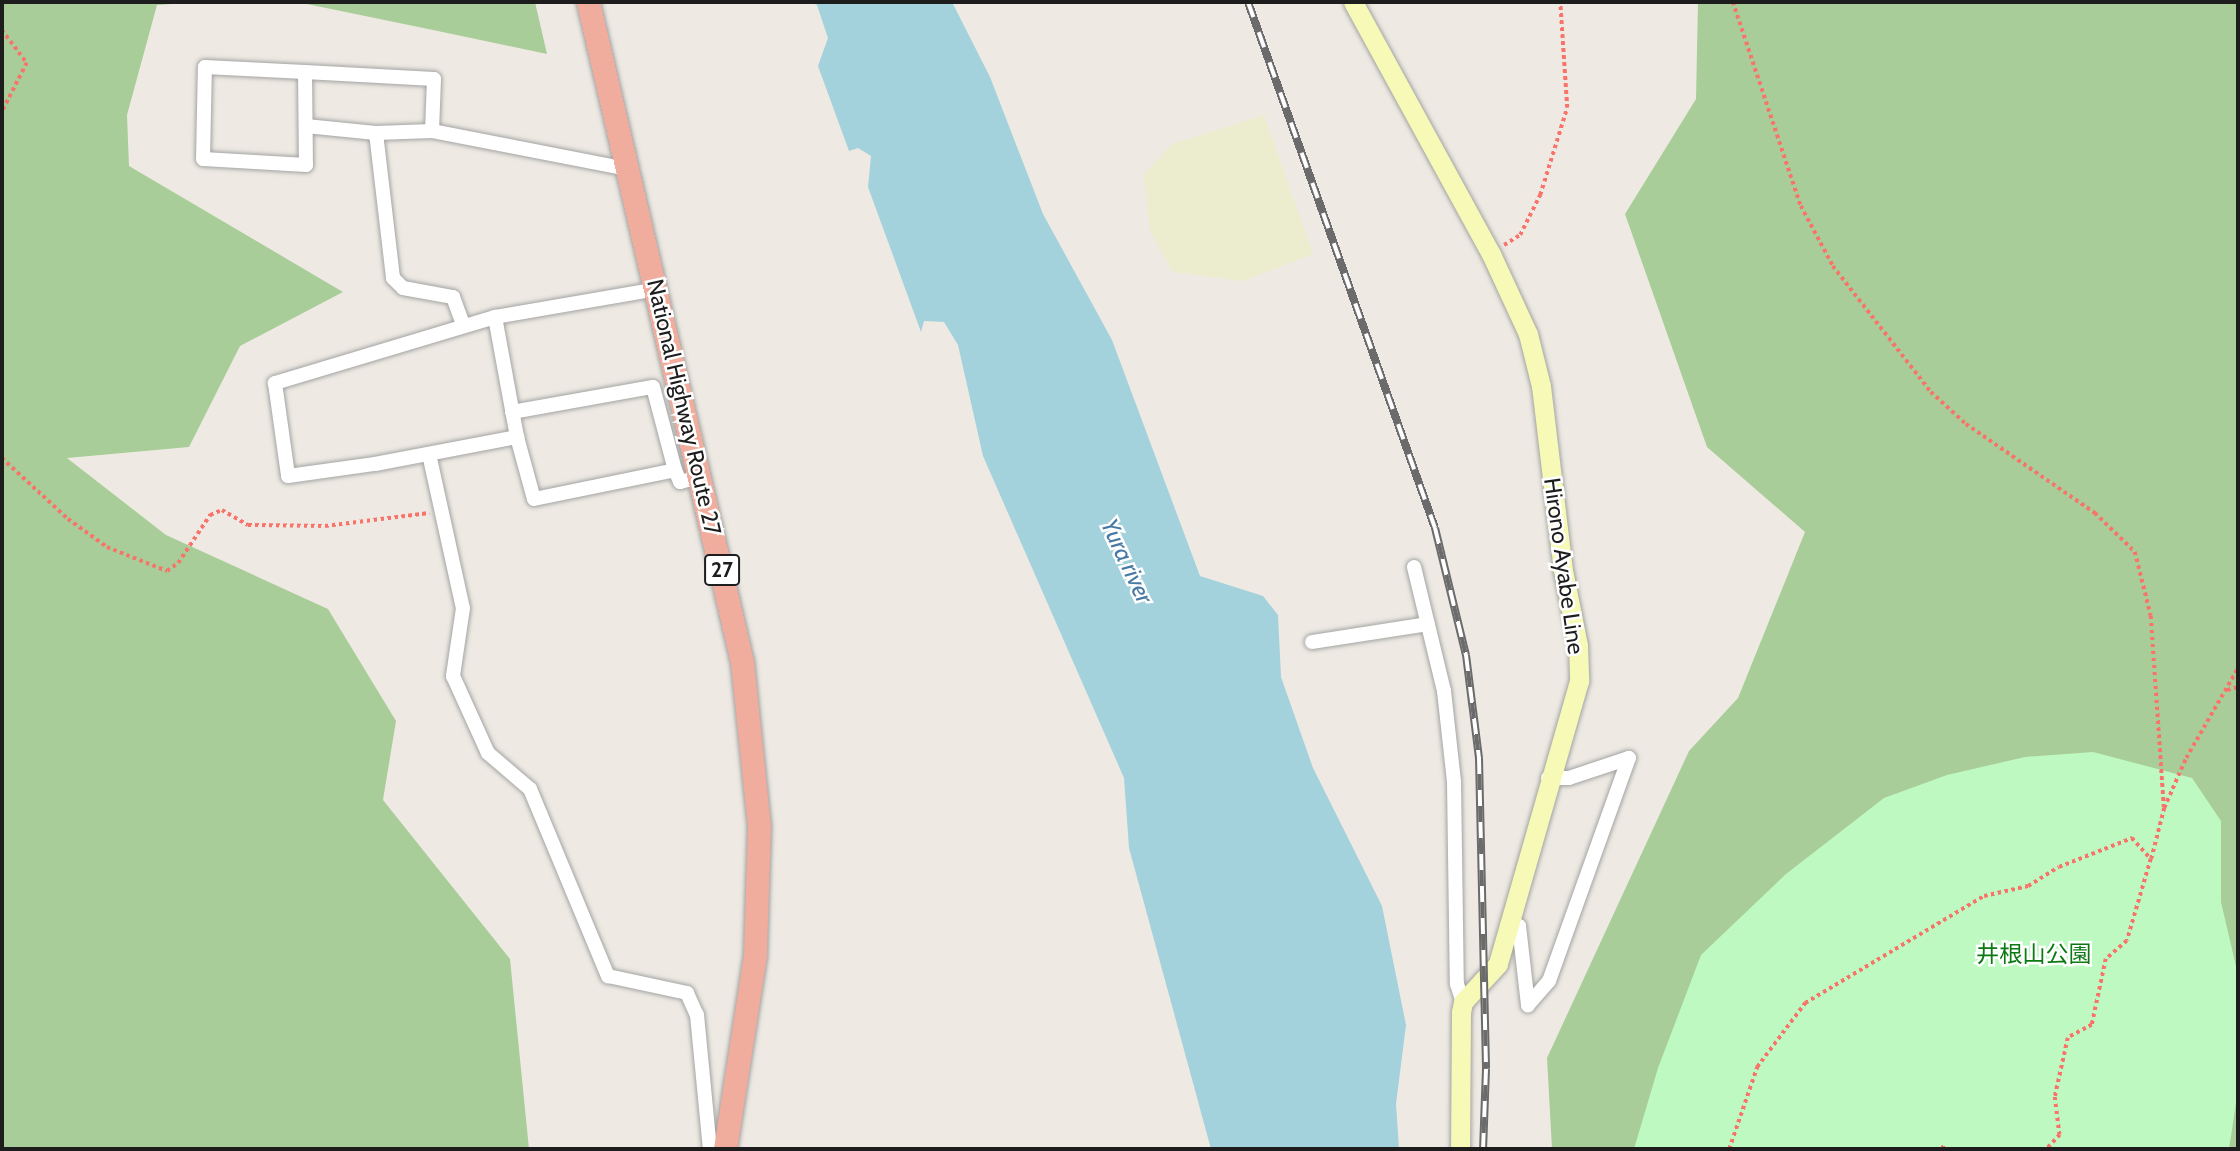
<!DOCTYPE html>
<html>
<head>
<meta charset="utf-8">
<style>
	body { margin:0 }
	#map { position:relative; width:2240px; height:1151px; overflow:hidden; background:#eeeae3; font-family:Cabin,"Noto Sans JP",sans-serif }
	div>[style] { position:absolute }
	.farmland>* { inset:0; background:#ecedce }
	.forest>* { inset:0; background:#a9cd98 }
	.park>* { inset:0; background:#bff9c2 }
	.water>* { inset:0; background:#a3d1dc }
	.path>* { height:3.5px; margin-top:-1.75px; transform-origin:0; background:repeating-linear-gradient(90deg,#f8746a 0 3.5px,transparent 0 7px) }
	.roads { filter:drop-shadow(0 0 2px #a4a4a4) drop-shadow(0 0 2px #a4a4a4) }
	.minor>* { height:14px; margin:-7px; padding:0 7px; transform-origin:7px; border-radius:7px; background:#fff }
	.secondary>* { height:19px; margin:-9.5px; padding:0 9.5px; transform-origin:9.5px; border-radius:9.5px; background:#f7f9b6 }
	.trunk>* { height:23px; margin:-11.5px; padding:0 11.5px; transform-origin:11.5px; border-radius:11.5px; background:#f0ac9c }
	.rail>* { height:8px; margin-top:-4px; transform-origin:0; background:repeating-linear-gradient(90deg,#fff 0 16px,#6b6b6b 0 32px); box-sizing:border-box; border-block:2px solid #6b6b6b }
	span { translate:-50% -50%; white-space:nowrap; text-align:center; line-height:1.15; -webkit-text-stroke:5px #fff; paint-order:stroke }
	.shield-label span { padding:2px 5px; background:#fff; border:2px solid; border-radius:5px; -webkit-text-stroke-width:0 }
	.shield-label { font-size:21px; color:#1d1d1d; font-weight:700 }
	.street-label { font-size:23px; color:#1d1d1d }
	.park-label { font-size:23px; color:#0c7912 }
	.water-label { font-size:24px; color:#4879a3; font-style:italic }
	.frame { position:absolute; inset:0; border:4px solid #1d1d1d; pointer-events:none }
</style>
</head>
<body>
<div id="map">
	<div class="farmland">
		<i style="clip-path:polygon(1264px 115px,1313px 254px,1244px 281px,1173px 272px,1150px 231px,1144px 175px,1172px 144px)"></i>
	</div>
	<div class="forest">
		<i style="clip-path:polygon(2px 2px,203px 2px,157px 5px,127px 115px,129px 166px,343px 292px,240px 346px,189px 447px,67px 458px,166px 535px,328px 609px,396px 721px,383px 800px,510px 959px,529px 1149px,2px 1149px)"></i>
		<i style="clip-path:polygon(297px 2px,535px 2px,547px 54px,433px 30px)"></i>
		<i style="clip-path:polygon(1698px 2px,2238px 2px,2238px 1149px,1552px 1149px,1547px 1058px,1689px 751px,1738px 698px,1805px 532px,1707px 447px,1625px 214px,1696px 99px)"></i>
	</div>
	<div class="park">
		<i style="clip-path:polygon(2093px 752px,2192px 778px,2221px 821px,2221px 902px,2238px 975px,2238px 1090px,2229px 1149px,1634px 1149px,1658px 1068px,1701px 955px,1786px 874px,1884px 798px,1947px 775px,2025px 757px)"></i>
	</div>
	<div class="water">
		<i style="clip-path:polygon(810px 2px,952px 2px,990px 77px,1043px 214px,1112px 340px,1200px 576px,1263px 596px,1278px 615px,1281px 677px,1313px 768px,1382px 906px,1406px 1025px,1396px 1104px,1399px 1149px,1211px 1149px,1129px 848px,1124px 778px,983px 456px,958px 345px,944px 322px,924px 321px,921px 332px,868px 187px,871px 156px,858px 148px,849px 151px,818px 66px,828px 38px,817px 5px)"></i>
	</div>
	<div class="path">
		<i style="left:1733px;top:2px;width:215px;rotate:71.6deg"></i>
		<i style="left:1801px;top:206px;width:68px;rotate:61.9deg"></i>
		<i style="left:1833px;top:266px;width:160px;rotate:52.1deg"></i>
		<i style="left:1931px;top:392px;width:47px;rotate:42.4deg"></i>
		<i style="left:1966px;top:424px;width:157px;rotate:34.6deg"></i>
		<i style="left:2095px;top:513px;width:56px;rotate:44.3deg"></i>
		<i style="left:2135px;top:552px;width:66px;rotate:76deg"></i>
		<i style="left:2151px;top:616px;width:192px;rotate:86.1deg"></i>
		<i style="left:2px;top:30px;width:41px;rotate:52.9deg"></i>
		<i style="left:27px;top:63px;width:55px;rotate:117deg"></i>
		<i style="left:1504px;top:245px;width:19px;rotate:-32deg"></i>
		<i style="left:1520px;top:235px;width:45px;rotate:-63.4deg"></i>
		<i style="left:1540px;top:195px;width:91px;rotate:-72.8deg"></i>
		<i style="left:1567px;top:108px;width:106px;rotate:-93.8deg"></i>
		<i style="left:2px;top:458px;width:90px;rotate:42.7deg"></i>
		<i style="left:68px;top:519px;width:48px;rotate:35.7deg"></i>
		<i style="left:107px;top:547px;width:65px;rotate:21.8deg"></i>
		<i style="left:167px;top:571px;width:14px;rotate:-36deg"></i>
		<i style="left:178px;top:563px;width:58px;rotate:-56.3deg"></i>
		<i style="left:210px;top:515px;width:13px;rotate:-23deg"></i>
		<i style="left:222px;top:510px;width:30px;rotate:30deg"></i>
		<i style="left:248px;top:525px;width:77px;rotate:0.7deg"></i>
		<i style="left:325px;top:526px;width:105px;rotate:-7.1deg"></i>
		<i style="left:2227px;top:690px;width:11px;rotate:-15deg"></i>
		<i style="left:2151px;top:859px;width:53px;rotate:-75.7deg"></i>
		<i style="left:2164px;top:808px;width:55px;rotate:-66.3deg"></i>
		<i style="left:2186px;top:758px;width:104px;rotate:-60deg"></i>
		<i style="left:1729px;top:1149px;width:87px;rotate:-71.1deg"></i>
		<i style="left:1757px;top:1067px;width:80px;rotate:-53.1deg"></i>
		<i style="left:1805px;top:1003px;width:209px;rotate:-30.9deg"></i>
		<i style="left:1984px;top:896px;width:45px;rotate:-12.8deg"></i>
		<i style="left:2028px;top:886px;width:36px;rotate:-32deg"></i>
		<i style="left:2059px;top:867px;width:79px;rotate:-21.7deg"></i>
		<i style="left:2132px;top:838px;width:28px;rotate:48deg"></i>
		<i style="left:2151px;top:859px;width:85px;rotate:106.3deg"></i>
		<i style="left:2127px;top:941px;width:28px;rotate:139deg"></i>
		<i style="left:2106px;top:959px;width:67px;rotate:102deg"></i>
		<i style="left:2092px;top:1025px;width:27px;rotate:152deg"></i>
		<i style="left:2068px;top:1038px;width:60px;rotate:102.4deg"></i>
		<i style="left:2055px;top:1097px;width:38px;rotate:83deg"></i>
		<i style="left:2060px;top:1135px;width:19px;rotate:133deg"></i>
		<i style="left:1942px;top:1149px;width:6px;rotate:-72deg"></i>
	</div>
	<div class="roads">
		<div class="minor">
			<i style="left:305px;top:72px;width:93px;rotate:89.4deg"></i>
			<i style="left:306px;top:165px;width:103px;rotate:-176.7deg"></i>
			<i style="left:203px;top:159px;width:92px;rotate:-88.8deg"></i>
			<i style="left:205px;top:67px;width:100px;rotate:2.9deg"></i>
			<i style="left:305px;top:72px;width:129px;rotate:3.1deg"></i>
			<i style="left:434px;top:79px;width:52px;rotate:92.2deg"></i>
			<i style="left:306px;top:126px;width:70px;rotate:5.7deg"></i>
			<i style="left:376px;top:133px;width:56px;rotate:-2deg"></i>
			<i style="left:432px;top:131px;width:200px;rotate:11deg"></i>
			<i style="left:376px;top:133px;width:146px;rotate:83.3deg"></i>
			<i style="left:393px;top:278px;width:14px;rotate:45deg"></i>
			<i style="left:403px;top:288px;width:51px;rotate:10.2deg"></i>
			<i style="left:453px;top:297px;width:30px;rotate:70deg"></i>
			<i style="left:657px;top:289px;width:164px;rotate:170.2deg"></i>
			<i style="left:495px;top:317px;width:230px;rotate:163.3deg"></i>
			<i style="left:275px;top:383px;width:94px;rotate:82deg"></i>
			<i style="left:288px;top:476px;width:88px;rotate:-7.9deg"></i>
			<i style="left:375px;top:464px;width:145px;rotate:-10.8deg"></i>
			<i style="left:517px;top:437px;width:64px;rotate:74.7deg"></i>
			<i style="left:534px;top:499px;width:144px;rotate:-11.6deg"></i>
			<i style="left:675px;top:470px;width:13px;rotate:67deg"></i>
			<i style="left:680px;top:482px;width:21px;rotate:-14deg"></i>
			<i style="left:495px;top:317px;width:122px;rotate:79.6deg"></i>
			<i style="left:512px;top:412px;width:143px;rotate:-10.1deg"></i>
			<i style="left:653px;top:387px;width:86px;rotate:75.2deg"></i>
			<i style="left:429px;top:454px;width:158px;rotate:77.6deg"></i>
			<i style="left:463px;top:608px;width:69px;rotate:98.4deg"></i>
			<i style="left:453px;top:676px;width:85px;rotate:65.6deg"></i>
			<i style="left:488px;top:753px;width:55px;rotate:40.6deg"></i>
			<i style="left:530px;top:789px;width:203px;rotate:67.4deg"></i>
			<i style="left:608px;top:976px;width:81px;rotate:12.1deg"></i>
			<i style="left:687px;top:993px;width:24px;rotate:66deg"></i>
			<i style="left:697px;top:1015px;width:135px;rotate:84.5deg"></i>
			<i style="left:1414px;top:567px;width:128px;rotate:76.4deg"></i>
			<i style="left:1444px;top:691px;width:91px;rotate:83.7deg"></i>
			<i style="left:1454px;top:781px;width:203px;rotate:89.2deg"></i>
			<i style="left:1457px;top:984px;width:19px;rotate:72deg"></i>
			<i style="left:1312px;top:642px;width:117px;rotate:-8.8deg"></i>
			<i style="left:1507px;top:926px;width:12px"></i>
			<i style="left:1519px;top:926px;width:80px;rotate:83.5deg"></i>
			<i style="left:1528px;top:1005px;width:32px;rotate:-49deg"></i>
			<i style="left:1549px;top:981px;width:237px;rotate:-70.3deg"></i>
			<i style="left:1629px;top:758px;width:63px;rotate:161.6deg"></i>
			<i style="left:1569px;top:778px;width:21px;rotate:180deg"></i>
		</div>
		<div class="secondary">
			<i style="left:1353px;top:2px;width:287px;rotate:61.3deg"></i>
			<i style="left:1491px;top:254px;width:88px;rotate:65.2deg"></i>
			<i style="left:1528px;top:334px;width:54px;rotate:76deg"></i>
			<i style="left:1541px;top:386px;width:185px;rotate:83.2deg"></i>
			<i style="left:1563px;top:570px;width:76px;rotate:78.7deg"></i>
			<i style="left:1578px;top:645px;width:36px;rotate:88deg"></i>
			<i style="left:1579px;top:681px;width:294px;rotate:106deg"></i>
			<i style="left:1498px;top:964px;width:52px;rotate:132.6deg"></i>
			<i style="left:1463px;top:1002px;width:10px;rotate:101deg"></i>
			<i style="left:1461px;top:1012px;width:137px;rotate:90.4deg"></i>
		</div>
		<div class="trunk">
			<i style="left:588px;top:2px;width:678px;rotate:76.87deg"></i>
			<i style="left:742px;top:662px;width:165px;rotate:84.1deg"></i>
			<i style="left:759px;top:826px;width:129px;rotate:91.8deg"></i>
			<i style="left:755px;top:955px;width:196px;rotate:98.8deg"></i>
		</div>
	</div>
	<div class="rail">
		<i style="left:1248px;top:2px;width:558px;rotate:70.43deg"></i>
		<i style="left:1435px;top:528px;width:131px;rotate:76.3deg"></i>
		<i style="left:1466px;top:655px;width:104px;rotate:82.8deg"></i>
		<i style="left:1479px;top:758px;width:311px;rotate:88.7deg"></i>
		<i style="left:1486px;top:1069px;width:80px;rotate:92.1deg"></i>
	</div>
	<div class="shield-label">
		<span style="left:722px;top:570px">27</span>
	</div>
	<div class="street-label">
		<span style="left:684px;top:407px;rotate:77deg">National Highway Route 27</span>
		<span style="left:1564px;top:566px;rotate:82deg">Hirono Ayabe Line</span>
	</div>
	<div class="park-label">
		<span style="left:2034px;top:954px">井根山公園</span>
	</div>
	<div class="water-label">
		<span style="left:1127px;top:561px;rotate:65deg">Yura river</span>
	</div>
	<div class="frame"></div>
</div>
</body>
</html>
